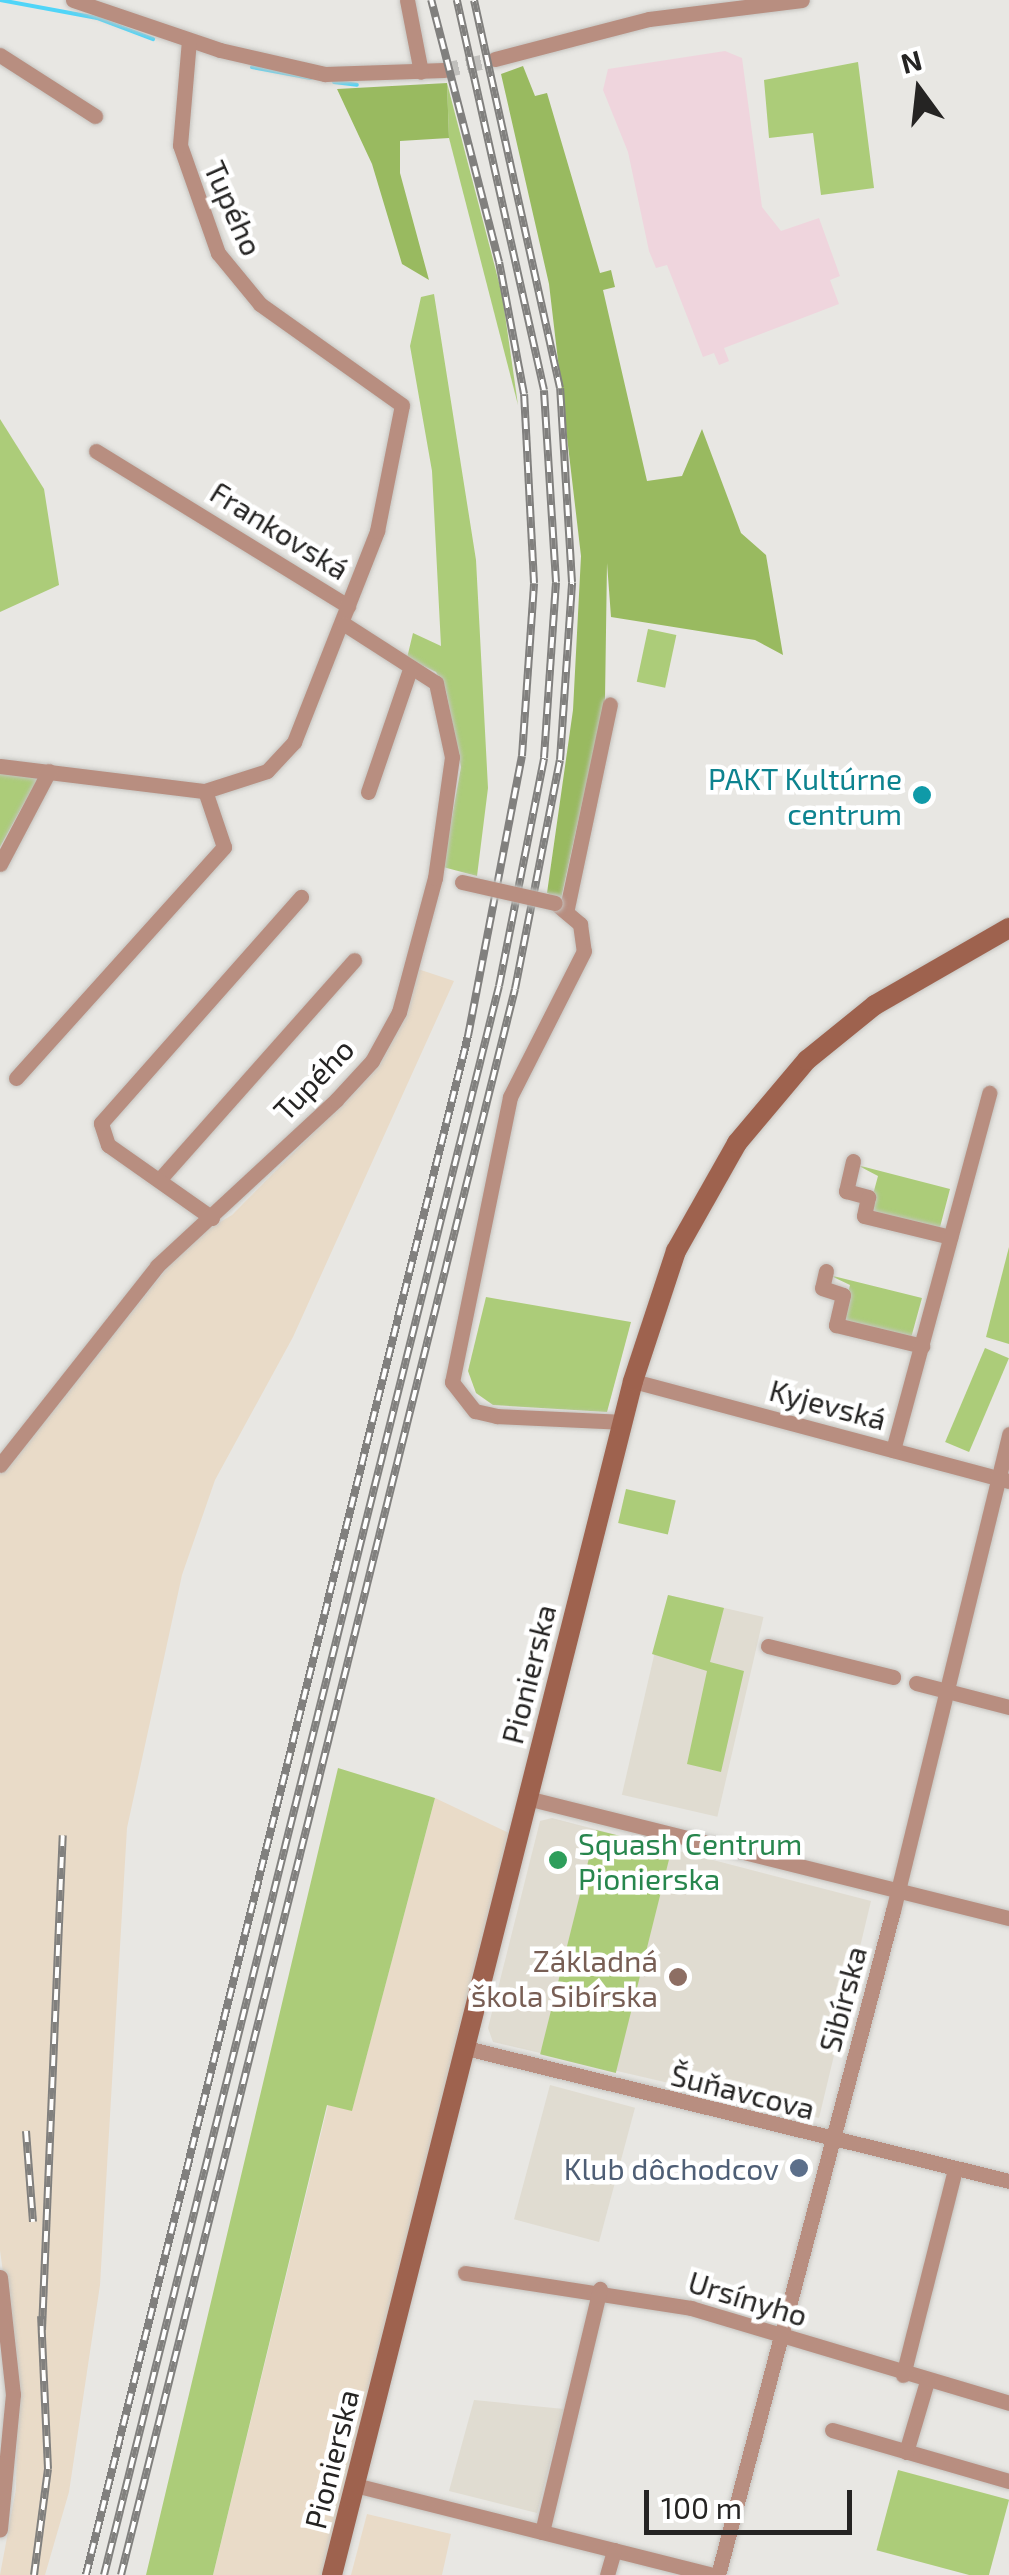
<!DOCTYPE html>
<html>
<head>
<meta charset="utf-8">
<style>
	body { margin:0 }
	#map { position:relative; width:1009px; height:2575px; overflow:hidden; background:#e8e7e3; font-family:"Exo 2",sans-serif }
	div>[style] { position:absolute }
	.commercial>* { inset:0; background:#efd5dd }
	.industrial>* { inset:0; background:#e9dbc8 }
	.built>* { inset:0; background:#e0dcd1; transform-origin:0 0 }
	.green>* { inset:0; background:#accc79; transform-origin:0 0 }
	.forest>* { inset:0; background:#99ba60 }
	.stream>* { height:4px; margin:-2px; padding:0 2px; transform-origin:2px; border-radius:2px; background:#50d5f8 }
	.street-tunnel>* { height:15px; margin-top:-7.5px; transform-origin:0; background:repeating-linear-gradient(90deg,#c1c0bd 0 15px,transparent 0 23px) }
	.roads { filter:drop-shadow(0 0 2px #c5c4c0) drop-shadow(0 0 2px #c5c4c0) }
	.street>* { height:15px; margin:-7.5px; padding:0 7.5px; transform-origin:7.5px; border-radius:7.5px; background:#b88e80 }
	.secondary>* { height:20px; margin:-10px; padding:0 10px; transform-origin:10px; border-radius:10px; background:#9e624e }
	.rail>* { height:8px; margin-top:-4px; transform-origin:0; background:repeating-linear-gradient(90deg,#fff 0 11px,#81807e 0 22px); box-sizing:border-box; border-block:2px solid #81807e }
	.bridges { filter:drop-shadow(0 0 2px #c5c4c0) drop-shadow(0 0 2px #c5c4c0) }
	.street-bridge>* { height:15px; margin:-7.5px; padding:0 7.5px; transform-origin:7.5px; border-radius:7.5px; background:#b88e80 }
	.dots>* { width:28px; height:28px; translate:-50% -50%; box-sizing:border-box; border:5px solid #fff; border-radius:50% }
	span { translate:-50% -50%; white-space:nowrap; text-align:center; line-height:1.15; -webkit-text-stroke:9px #fff; paint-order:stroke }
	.street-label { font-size:30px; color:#252423 }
	.culture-label { font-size:30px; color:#0d838f }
	.right { translate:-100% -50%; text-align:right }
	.leisure-label { font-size:30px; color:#27864d }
	.left { translate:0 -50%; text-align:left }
	.education-label { font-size:30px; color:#785e54 }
	.service-label { font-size:30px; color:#4e5e75 }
	.north { position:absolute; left:869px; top:40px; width:100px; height:100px; -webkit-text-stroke:8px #fff; paint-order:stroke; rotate:345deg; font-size:28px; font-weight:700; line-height:40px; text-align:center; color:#252423 }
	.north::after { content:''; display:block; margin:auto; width:35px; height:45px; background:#252423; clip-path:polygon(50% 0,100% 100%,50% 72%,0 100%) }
	.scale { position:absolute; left:644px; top:2490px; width:208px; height:45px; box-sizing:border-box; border:5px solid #252423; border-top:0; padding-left:12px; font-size:30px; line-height:35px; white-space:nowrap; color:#252423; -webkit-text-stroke:8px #fff; paint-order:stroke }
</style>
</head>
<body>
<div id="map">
	<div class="commercial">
		<i style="clip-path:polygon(725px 51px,742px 58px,762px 207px,781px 231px,819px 218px,840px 276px,830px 280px,839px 304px,724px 348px,729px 361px,719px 365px,714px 353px,703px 357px,667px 265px,656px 268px,649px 251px,628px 152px,603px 90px,608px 69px)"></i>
	</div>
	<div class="industrial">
		<i style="clip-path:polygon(418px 969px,454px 981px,293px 1337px,215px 1480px,182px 1575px,127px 1828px,100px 2285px,69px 2492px,45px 2575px,0 2575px,16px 2489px,18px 2384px,0 2250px,0 1474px,190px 1240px,232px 1215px,354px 1092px,389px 1042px)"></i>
		<i style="clip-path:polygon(435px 1798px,511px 1834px,323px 2575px,213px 2575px,328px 2105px,352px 2110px)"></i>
		<i style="clip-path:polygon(367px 2514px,451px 2534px,442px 2575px,351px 2575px)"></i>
	</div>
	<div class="built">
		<i style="left:668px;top:1595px;width:98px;height:205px;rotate:13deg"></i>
		<i style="clip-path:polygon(552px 1818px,871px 1901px,819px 2118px,493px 2042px,488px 2028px,540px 1821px)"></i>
		<i style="left:550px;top:2085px;width:88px;height:139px;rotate:15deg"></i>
		<i style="clip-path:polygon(474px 2400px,564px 2409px,537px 2513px,449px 2491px)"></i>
	</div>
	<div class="green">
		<i style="clip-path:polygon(858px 62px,874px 188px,821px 195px,813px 133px,769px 138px,764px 80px)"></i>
		<i style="clip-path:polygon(447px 83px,502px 294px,518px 405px,449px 138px)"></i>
		<i style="clip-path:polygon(434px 294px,476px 560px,488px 788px,477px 876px,443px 867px,461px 767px,446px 691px,436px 672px,407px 658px,413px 633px,441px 646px,432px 471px,410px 346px,421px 297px)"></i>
		<i style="clip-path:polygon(0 419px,44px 489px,59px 585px,0 612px)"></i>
		<i style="left:648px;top:629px;width:29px;height:54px;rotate:12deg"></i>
		<i style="clip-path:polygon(0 771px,38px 778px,0 847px)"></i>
		<i style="clip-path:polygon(857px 1165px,950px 1189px,939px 1231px,868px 1213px,878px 1176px)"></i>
		<i style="clip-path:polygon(1009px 1247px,1009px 1344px,986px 1337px)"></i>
		<i style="clip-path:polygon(829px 1275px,922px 1298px,911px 1338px,841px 1321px,850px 1285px)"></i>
		<i style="clip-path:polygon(486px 1297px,631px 1322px,607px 1412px,493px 1405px,476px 1393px,468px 1371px)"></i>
		<i style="left:985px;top:1348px;width:26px;height:102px;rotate:23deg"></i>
		<i style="left:626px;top:1489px;width:51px;height:35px;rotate:13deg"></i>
		<i style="clip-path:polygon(668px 1595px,724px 1608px,710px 1662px,744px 1671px,721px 1772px,687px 1764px,707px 1671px,652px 1654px)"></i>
		<i style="clip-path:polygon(338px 1768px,435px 1798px,352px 2111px,327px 2105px,213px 2575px,146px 2575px)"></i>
		<i style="left:596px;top:1830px;width:78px;height:231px;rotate:14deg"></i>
		<i style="left:898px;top:2470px;width:115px;height:83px;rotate:15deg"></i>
	</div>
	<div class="forest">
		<i style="clip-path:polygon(523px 66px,535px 96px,547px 93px,600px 273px,611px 270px,615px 287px,603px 290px,647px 481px,682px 476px,702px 429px,741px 533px,766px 555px,783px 655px,755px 640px,611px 617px,607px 563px,605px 699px,561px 899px,547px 893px,573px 710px,581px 556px,549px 284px,501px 74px)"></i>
		<i style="clip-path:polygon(447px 83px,449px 138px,400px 141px,400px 173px,429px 280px,402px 264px,372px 164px,337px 89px)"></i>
	</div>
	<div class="stream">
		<i style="left:0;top:0;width:99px;rotate:10.5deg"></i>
		<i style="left:97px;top:18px;width:60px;rotate:20.6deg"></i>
		<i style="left:252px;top:67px;width:60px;rotate:10.6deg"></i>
		<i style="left:334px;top:82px;width:23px;rotate:7deg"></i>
	</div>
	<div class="street-tunnel">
		<i style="left:444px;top:70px;width:52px;rotate:-12.2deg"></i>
	</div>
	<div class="roads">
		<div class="street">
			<i style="left:73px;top:0;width:155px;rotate:18.8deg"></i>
			<i style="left:220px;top:50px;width:108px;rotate:12.9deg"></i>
			<i style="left:325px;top:74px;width:119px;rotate:-1.9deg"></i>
			<i style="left:407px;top:0;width:73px;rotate:79deg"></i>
			<i style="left:0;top:55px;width:113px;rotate:32.7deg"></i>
			<i style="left:495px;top:59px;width:159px;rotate:-14.6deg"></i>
			<i style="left:649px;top:19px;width:154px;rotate:-7.1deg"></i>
			<i style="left:96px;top:451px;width:296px;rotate:31.6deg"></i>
			<i style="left:0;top:766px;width:207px;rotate:7deg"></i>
			<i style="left:205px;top:791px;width:65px;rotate:-17.9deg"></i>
			<i style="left:267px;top:771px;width:40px;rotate:-47deg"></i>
			<i style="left:294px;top:742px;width:227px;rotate:-68.5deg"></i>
			<i style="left:377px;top:531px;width:128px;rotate:-78.8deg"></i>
			<i style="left:402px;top:405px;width:174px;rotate:-144.6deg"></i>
			<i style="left:260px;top:304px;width:66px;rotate:-129.5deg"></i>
			<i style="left:218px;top:253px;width:114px;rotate:-109.4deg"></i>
			<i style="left:180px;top:145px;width:104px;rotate:-85.1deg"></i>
			<i style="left:368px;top:792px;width:130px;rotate:-71.1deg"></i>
			<i style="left:0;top:864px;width:105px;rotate:-62.2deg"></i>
			<i style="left:555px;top:903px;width:33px;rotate:40deg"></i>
			<i style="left:580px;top:924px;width:27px;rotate:82deg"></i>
			<i style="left:584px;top:951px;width:164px;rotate:116.9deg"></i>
			<i style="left:510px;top:1097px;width:291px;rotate:101.5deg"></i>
			<i style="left:452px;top:1382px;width:37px;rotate:52deg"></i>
			<i style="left:475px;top:1411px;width:23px;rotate:13deg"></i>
			<i style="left:497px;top:1416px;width:126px;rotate:2.7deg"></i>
			<i style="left:567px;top:908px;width:208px;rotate:-78.1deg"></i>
			<i style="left:16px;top:1078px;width:311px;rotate:-48deg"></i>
			<i style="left:224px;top:847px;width:59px;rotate:-108.7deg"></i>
			<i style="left:853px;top:1161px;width:31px;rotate:103deg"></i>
			<i style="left:846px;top:1191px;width:23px;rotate:15deg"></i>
			<i style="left:868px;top:1197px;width:19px;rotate:102deg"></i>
			<i style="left:864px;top:1216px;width:89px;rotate:13.7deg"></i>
			<i style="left:159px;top:1180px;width:294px;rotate:-48.4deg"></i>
			<i style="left:212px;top:1218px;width:127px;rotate:-144.9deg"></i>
			<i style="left:108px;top:1145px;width:23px;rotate:-108deg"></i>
			<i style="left:101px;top:1123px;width:302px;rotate:-48.5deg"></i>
			<i style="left:826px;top:1271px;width:17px;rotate:103deg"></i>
			<i style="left:822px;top:1288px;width:22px;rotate:18deg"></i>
			<i style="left:843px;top:1295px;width:31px;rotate:103deg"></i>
			<i style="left:836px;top:1325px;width:89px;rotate:13.7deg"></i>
			<i style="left:633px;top:1381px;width:389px;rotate:14.9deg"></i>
			<i style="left:893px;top:1450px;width:370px;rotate:-74.9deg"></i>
			<i style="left:0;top:1465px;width:253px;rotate:-51.7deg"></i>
			<i style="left:157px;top:1266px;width:244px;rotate:-42.8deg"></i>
			<i style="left:336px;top:1100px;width:53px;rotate:-47.3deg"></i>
			<i style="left:372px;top:1061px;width:56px;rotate:-61.1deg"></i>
			<i style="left:399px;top:1012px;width:139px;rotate:-75deg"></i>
			<i style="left:435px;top:878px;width:122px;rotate:-82deg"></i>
			<i style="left:452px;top:757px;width:76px;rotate:-102.2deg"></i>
			<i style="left:436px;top:683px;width:109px;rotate:-147.3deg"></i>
			<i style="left:768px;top:1646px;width:129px;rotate:13.9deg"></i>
			<i style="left:916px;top:1683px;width:96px;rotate:14.5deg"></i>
			<i style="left:527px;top:1798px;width:497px;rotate:14deg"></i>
			<i style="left:466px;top:2048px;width:559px;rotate:13.76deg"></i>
			<i style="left:465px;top:2273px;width:229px;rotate:8.8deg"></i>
			<i style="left:691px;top:2308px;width:332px;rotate:16.6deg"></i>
			<i style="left:0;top:2277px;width:118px;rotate:83.7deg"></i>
			<i style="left:13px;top:2394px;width:136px;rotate:95.5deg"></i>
			<i style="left:903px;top:2375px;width:212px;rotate:-75.8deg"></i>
			<i style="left:832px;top:2430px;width:184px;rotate:16.1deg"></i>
			<i style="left:906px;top:2452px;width:74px;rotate:-73.5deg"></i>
			<i style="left:355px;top:2485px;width:370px;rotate:14.1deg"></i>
			<i style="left:542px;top:2532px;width:250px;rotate:-76.6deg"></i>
			<i style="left:607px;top:2575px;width:26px;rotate:-74deg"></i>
			<i style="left:718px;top:2575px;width:687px;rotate:-75.24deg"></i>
			<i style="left:893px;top:1911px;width:491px;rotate:-76.3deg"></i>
		</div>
		<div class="secondary">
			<i style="left:332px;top:2575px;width:1231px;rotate:-75.85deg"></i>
			<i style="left:633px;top:1381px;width:137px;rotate:-71.7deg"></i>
			<i style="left:676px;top:1251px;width:124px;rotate:-60.5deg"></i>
			<i style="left:737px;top:1143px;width:109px;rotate:-49.9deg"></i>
			<i style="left:807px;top:1060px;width:87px;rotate:-39deg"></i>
			<i style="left:875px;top:1005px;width:155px;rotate:-29.9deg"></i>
		</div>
	</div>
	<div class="rail">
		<i style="left:26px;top:2131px;width:91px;rotate:85.6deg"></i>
		<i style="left:42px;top:2330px;width:495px;rotate:-87.6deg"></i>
		<i style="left:34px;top:2575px;width:107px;rotate:-82.5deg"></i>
		<i style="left:48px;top:2469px;width:153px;rotate:-92.6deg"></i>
		<i style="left:86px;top:2575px;width:1586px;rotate:-76.06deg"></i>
		<i style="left:468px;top:1036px;width:285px;rotate:-79.1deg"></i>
		<i style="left:522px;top:756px;width:173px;rotate:-86deg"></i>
		<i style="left:534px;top:583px;width:189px;rotate:-93deg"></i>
		<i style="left:524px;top:394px;width:134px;rotate:-100.7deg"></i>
		<i style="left:499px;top:262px;width:271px;rotate:-104.5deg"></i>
		<i style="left:104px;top:2575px;width:1637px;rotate:-76.04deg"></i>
		<i style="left:499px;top:986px;width:232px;rotate:-78.8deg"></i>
		<i style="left:544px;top:758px;width:176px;rotate:-86.1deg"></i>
		<i style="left:556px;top:582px;width:192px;rotate:-93.6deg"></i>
		<i style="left:544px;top:390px;width:400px;rotate:-102.6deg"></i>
		<i style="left:121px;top:2575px;width:1634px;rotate:-76.05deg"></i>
		<i style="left:515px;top:989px;width:233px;rotate:-78.9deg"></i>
		<i style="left:560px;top:760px;width:178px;rotate:-86.1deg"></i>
		<i style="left:572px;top:582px;width:194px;rotate:-93.5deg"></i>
		<i style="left:560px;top:388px;width:397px;rotate:-102.5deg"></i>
	</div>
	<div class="bridges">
		<div class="street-bridge">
			<i style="left:462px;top:882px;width:95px;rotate:12.7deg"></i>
		</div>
	</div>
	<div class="dots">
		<i style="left:922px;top:795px;background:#0f9aa8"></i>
		<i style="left:558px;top:1860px;background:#2e9e5b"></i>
		<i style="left:678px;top:1977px;background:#8d6e63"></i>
		<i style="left:799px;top:2168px;background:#5c6f8a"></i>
	</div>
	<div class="street-label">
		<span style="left:234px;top:208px;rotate:66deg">Tupého</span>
		<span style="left:280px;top:530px;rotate:32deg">Frankovská</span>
		<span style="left:313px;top:1079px;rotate:-46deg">Tupého</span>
		<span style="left:828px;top:1404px;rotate:15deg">Kyjevská</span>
		<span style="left:528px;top:1674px;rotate:-76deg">Pionierska</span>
		<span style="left:842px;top:1999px;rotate:-75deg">Sibírska</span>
		<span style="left:743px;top:2091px;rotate:14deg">Šuňavcova</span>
		<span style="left:748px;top:2298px;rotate:17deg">Ursínyho</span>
		<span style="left:331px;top:2459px;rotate:-76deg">Pionierska</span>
	</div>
	<div class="culture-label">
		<span class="right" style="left:902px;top:795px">PAKT Kultúrne<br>centrum</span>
	</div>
	<div class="leisure-label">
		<span class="left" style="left:578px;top:1860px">Squash Centrum<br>Pionierska</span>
	</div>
	<div class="education-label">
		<span class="right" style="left:658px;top:1977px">Základná<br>škola Sibírska</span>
	</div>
	<div class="service-label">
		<span class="right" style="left:779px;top:2168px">Klub dôchodcov</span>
	</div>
	<div class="north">N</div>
	<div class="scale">100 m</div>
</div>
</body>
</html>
